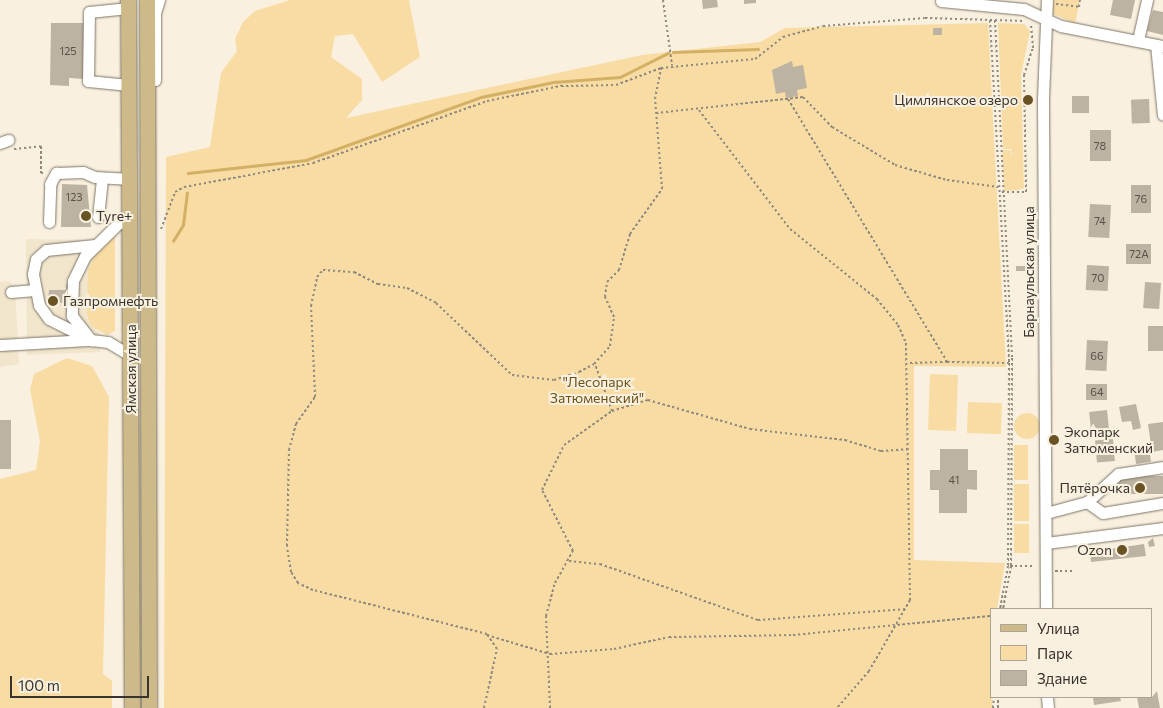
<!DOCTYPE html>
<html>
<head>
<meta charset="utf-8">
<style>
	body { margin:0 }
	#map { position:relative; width:1163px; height:708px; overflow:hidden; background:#f9f0df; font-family:Commissioner,sans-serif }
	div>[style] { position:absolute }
	.built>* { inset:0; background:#f1e5cc }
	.green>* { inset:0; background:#f8dca4; transform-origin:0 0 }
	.round { border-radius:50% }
	.stream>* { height:2.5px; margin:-1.25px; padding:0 1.25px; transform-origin:1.25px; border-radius:1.25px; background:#d4b065 }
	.building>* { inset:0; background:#bcb3a3; transform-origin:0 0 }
	.path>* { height:2px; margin-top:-1px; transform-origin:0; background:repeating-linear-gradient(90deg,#8f8a7e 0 2.5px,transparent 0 5px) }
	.roads { filter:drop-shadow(0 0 1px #7d7566) drop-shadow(0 0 1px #7d7566) }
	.minor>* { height:11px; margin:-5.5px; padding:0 5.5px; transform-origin:5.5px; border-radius:5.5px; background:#fff }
	.major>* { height:15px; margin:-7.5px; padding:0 7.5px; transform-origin:7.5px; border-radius:7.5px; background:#ceb988 }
	.dots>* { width:14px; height:14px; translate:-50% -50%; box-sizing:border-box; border:2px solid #f9f0df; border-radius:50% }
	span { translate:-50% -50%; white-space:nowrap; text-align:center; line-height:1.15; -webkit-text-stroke:4px #f9f0df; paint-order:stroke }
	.number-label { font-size:11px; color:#58544a }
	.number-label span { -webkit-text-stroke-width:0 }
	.poi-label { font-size:14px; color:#37342d }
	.right { translate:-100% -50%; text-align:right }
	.left { translate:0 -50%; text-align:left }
	.street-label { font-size:14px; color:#37342d }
	.park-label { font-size:14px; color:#6c531a }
	.legend { position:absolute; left:990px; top:608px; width:162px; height:90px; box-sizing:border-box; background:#f9f0df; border:1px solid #aba598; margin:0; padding:6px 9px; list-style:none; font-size:15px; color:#37342d }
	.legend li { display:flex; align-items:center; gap:10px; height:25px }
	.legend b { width:25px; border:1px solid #aba598 }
	.scale { position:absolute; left:10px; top:676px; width:139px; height:22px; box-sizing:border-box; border:2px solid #37342d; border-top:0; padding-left:6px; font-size:15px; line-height:18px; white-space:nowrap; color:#37342d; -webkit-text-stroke:4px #f9f0df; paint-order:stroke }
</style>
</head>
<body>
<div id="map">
	<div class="built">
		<i style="clip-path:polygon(26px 239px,89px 240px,97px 250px,91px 326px,100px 333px,100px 352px,27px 355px)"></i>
		<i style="clip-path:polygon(8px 281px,15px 286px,19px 364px,0 367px,0 282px)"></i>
	</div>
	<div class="green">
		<i style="clip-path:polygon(290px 0,409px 0,420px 57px,382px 82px,353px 34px,335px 36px,331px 57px,362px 79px,362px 100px,346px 118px,642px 55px,760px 42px,785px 28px,988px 23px,1006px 367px,914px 366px,914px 560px,1005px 563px,997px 609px,992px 609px,992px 708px,164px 708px,166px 157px,210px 147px,221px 73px,237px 51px,235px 39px,243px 22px,255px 11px)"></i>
		<i style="clip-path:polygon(1054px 0,1080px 0,1075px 24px,1052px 13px)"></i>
		<i style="clip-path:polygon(998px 23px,1024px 24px,1030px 31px,1021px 75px,1024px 188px,1018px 190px,1004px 191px,1002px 150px,1010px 150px,1012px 158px,1011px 149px,1003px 149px)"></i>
		<i style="clip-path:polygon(115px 236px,115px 331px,107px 335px,91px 326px,87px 314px,88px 271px,97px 250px)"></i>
		<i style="clip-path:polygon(67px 358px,92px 366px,109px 397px,103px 674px,112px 681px,112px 708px,0 708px,0 479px,36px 470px,40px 441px,30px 389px,34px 374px)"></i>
		<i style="left:930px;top:374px;width:28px;height:56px;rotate:2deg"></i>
		<i style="left:968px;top:402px;width:34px;height:31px;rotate:2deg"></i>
		<i class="round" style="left:1014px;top:413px;width:26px;height:26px"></i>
		<i style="left:1014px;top:445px;width:14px;height:35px"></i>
		<i style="left:1014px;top:484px;width:15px;height:37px"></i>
		<i style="left:1014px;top:524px;width:15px;height:29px"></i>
	</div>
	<div class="stream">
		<i style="left:673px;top:52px;width:85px;rotate:-2deg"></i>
		<i style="left:188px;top:173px;width:119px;rotate:-6.3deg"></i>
		<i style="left:306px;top:160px;width:186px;rotate:-19.8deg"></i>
		<i style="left:481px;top:97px;width:75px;rotate:-11.6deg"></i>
		<i style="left:554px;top:82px;width:66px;rotate:-4.3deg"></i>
		<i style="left:620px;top:77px;width:54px;rotate:-26.6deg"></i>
		<i style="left:173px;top:241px;width:19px;rotate:-58deg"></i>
		<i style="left:183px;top:225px;width:32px;rotate:-83deg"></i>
	</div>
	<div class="building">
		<i style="clip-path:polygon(702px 0,717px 0,718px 7px,703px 9px)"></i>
		<i style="clip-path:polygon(744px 0,756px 0,756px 3px,744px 4px)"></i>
		<i style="clip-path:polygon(1113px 0,1135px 0,1131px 19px,1110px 15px)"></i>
		<i style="clip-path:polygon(1153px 10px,1163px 12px,1163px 35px,1147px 31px)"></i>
		<i style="clip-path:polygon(51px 23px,85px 23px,84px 79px,69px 78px,69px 86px,50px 85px)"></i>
		<i style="left:933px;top:28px;width:9px;height:7px"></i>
		<i style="clip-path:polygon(792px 61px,793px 67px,803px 65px,807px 88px,797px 90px,798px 96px,786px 98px,785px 92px,776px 94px,772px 70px)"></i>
		<i style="left:1072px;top:96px;width:17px;height:17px"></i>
		<i style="left:1149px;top:99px;width:24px;height:18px;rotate:88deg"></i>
		<i style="left:1090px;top:130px;width:21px;height:31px"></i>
		<i style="clip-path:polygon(62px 184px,87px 185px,91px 227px,61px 227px)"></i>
		<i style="left:1131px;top:185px;width:20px;height:28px"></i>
		<i style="left:1090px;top:204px;width:21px;height:33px;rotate:3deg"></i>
		<i style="left:1126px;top:244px;width:25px;height:20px"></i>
		<i style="left:1087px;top:265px;width:22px;height:25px;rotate:3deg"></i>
		<i style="left:1016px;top:266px;width:9px;height:5px"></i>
		<i style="left:1145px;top:282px;width:16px;height:26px;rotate:4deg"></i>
		<i style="clip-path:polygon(66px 284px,79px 285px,78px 310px,66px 310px,66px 303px,48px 302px,49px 290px,66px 290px)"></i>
		<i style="left:1148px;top:326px;width:15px;height:25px"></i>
		<i style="left:1087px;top:340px;width:21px;height:30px;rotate:3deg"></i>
		<i style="left:1107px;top:384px;width:16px;height:21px;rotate:90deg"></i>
		<i style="clip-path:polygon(1136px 404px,1141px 428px,1133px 430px,1131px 421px,1122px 422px,1119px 407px)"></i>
		<i style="left:1107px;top:410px;width:18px;height:18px;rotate:84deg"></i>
		<i style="left:0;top:420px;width:11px;height:49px"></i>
		<i style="clip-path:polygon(1163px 422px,1163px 450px,1152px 452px,1148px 424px)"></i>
		<i style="left:1113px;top:439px;width:22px;height:18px;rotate:85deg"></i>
		<i style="left:1149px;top:448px;width:14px;height:15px;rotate:82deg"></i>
		<i style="clip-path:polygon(940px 449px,968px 449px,968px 470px,977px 470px,977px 490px,967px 489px,967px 513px,939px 513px,939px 490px,930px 490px,930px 470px,940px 470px)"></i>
		<i style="left:1163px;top:476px;width:18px;height:47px;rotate:90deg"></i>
		<i style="clip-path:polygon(1153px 538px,1155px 546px,1149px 547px,1148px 542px)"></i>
		<i style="clip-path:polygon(1144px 544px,1146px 556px,1091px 562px,1090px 552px)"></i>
		<i style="clip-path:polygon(1157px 691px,1160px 708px,1139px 708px,1137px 697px,1152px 697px)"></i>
		<i style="clip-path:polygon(1093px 697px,1120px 697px,1121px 701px,1094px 705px)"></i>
	</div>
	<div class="path">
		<i style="left:663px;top:0;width:66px;rotate:82.1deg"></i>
		<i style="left:1056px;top:4px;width:23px;rotate:7deg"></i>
		<i style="left:1079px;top:7px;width:7px;rotate:-82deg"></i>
		<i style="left:990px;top:20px;width:344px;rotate:86.8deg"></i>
		<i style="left:1009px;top:363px;width:203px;rotate:90.3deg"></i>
		<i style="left:1008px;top:566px;width:44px;rotate:100.5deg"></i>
		<i style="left:995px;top:20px;width:338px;rotate:87.1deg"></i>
		<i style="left:1012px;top:358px;width:208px;rotate:90.3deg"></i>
		<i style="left:1011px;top:566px;width:44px;rotate:100.5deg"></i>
		<i style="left:788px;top:99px;width:307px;rotate:58.8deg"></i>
		<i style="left:947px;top:362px;width:62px;rotate:0.9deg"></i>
		<i style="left:699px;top:110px;width:150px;rotate:52.6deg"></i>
		<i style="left:790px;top:229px;width:112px;rotate:38.8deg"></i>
		<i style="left:877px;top:299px;width:33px;rotate:51deg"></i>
		<i style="left:898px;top:325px;width:20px;rotate:66deg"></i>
		<i style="left:906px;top:343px;width:257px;rotate:89.1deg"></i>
		<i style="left:910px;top:600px;width:82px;rotate:120deg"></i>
		<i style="left:869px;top:671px;width:49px;rotate:130.9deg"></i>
		<i style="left:656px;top:113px;width:148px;rotate:-6.2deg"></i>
		<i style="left:803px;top:97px;width:42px;rotate:46deg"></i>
		<i style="left:832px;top:127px;width:74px;rotate:31.1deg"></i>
		<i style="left:895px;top:165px;width:54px;rotate:16.1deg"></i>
		<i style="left:947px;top:180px;width:52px;rotate:7.7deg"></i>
		<i style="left:14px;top:149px;width:27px;rotate:-6deg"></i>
		<i style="left:41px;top:146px;width:27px;rotate:90deg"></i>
		<i style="left:41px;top:173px;width:4px"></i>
		<i style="left:1002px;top:192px;width:24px"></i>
		<i style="left:1026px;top:192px;width:117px;rotate:-91deg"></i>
		<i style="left:1024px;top:75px;width:28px;rotate:-72deg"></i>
		<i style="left:1033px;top:48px;width:24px;rotate:-95deg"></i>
		<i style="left:161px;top:229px;width:40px;rotate:-69deg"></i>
		<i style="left:175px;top:192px;width:10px;rotate:-29deg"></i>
		<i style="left:184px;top:187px;width:131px;rotate:-10.5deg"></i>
		<i style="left:313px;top:163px;width:185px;rotate:-19.6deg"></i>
		<i style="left:487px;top:101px;width:76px;rotate:-11.5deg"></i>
		<i style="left:561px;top:86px;width:55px;rotate:-1deg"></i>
		<i style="left:616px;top:85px;width:48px;rotate:-20.7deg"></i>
		<i style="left:910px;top:363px;width:37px;rotate:-2deg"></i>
		<i style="left:612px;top:411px;width:38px;rotate:-17deg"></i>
		<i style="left:648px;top:400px;width:106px;rotate:15.9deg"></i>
		<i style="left:750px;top:429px;width:96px;rotate:6.6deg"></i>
		<i style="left:845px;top:440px;width:38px;rotate:17deg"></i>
		<i style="left:881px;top:451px;width:28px;rotate:-4deg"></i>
		<i style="left:569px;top:561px;width:31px;rotate:6deg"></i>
		<i style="left:600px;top:564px;width:168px;rotate:19.5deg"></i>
		<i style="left:758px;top:620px;width:149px;rotate:-4.2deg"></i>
		<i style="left:1010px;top:566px;width:25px"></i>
		<i style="left:1055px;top:571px;width:17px"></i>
		<i style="left:487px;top:635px;width:66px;rotate:16.8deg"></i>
		<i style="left:550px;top:654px;width:64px;rotate:-4.5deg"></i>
		<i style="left:614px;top:649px;width:56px;rotate:-12.3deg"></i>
		<i style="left:669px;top:637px;width:124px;rotate:-0.9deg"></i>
		<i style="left:793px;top:635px;width:200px;rotate:-5.5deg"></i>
		<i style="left:484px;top:708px;width:60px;rotate:-77.6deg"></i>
		<i style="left:497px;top:649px;width:18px;rotate:-124deg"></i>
		<i style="left:487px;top:634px;width:179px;rotate:-165.8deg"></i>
		<i style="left:313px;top:590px;width:17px;rotate:-155deg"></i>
		<i style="left:298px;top:583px;width:13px;rotate:-122deg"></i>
		<i style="left:291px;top:572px;width:26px;rotate:-99deg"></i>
		<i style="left:287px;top:546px;width:96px;rotate:-88.8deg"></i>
		<i style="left:289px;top:450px;width:27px;rotate:-75deg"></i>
		<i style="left:296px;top:424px;width:33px;rotate:-55deg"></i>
		<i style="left:315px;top:397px;width:91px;rotate:-92.5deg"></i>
		<i style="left:311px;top:306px;width:30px;rotate:-78deg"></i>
		<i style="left:317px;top:277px;width:9px;rotate:-49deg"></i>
		<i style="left:323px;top:270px;width:31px;rotate:4deg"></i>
		<i style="left:354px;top:272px;width:27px;rotate:27deg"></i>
		<i style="left:378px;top:284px;width:29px;rotate:8deg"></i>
		<i style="left:407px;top:288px;width:33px;rotate:27deg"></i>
		<i style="left:436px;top:303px;width:105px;rotate:43.5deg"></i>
		<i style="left:512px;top:375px;width:42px;rotate:6.8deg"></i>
		<i style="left:554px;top:380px;width:26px;rotate:-18deg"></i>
		<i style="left:579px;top:372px;width:17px;rotate:-28deg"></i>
		<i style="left:594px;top:364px;width:24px;rotate:-48deg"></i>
		<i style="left:610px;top:346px;width:29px;rotate:-82deg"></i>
		<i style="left:614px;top:317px;width:22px;rotate:-114deg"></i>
		<i style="left:605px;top:297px;width:15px;rotate:-82deg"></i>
		<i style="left:607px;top:282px;width:17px;rotate:-45deg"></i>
		<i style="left:619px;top:270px;width:38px;rotate:-73deg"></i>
		<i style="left:630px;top:234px;width:55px;rotate:-54.6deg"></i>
		<i style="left:662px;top:189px;width:90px;rotate:-94.4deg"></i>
		<i style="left:655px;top:99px;width:32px;rotate:-79deg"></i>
		<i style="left:661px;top:68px;width:94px;rotate:-5.5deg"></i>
		<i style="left:755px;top:59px;width:36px;rotate:-38deg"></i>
		<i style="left:783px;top:37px;width:41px;rotate:-15.4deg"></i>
		<i style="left:823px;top:26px;width:102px;rotate:-4.5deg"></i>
		<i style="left:925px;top:18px;width:99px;rotate:1.7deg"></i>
		<i style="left:550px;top:708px;width:92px;rotate:-92.5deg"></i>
		<i style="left:546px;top:616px;width:34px;rotate:-75deg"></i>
		<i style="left:555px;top:583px;width:37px;rotate:-61deg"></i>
		<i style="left:573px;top:551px;width:68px;rotate:-116.9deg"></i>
		<i style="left:542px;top:490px;width:50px;rotate:-63.9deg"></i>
		<i style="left:564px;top:445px;width:59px;rotate:-35.3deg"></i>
		<i style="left:612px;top:411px;width:50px;rotate:-109.9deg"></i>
		<i style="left:993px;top:708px;width:11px;rotate:-85deg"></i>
		<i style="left:998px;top:708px;width:11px;rotate:-90deg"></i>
	</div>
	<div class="roads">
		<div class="minor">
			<i style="left:941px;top:1px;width:83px;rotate:5.5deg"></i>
			<i style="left:1024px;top:9px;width:41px;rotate:24.7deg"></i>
			<i style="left:1061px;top:26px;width:104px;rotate:11.1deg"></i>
			<i style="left:128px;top:8px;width:39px;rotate:174deg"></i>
			<i style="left:89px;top:12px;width:69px;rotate:90.8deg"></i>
			<i style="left:88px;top:81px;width:41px;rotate:5.6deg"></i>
			<i style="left:1138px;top:40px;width:41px;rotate:-77.3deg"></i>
			<i style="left:1156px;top:45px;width:70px;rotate:84.3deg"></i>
			<i style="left:155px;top:80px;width:67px;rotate:-90deg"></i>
			<i style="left:155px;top:13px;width:14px;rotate:-73deg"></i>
			<i style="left:0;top:143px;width:9px;rotate:-21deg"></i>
			<i style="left:131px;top:211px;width:64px;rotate:135.6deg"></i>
			<i style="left:85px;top:256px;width:28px;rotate:116deg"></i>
			<i style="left:73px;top:281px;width:35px;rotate:92deg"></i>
			<i style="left:72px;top:316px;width:31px;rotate:52deg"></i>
			<i style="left:91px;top:340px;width:17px;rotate:7deg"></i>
			<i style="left:108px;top:342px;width:27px;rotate:31deg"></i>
			<i style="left:98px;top:217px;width:39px;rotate:-84deg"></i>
			<i style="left:49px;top:222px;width:38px;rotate:-88deg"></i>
			<i style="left:50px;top:184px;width:13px;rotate:-61deg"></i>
			<i style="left:56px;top:173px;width:27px;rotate:-2deg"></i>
			<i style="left:83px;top:172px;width:13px;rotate:23deg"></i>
			<i style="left:95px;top:177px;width:36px;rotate:3deg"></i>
			<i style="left:11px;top:292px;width:24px;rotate:-5deg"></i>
			<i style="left:85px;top:337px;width:40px;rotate:-153.4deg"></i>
			<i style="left:49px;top:319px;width:17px;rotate:-126deg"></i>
			<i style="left:39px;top:305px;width:32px;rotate:-101deg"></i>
			<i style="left:33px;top:274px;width:15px;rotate:-79deg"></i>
			<i style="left:36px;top:259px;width:13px;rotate:-42deg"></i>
			<i style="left:46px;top:250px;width:49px;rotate:-5.8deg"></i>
			<i style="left:0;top:345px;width:88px;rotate:-3.3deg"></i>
			<i style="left:1087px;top:502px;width:19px;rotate:35deg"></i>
			<i style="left:1103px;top:513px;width:61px;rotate:-9.5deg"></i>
			<i style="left:1046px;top:513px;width:42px;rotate:-15deg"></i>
			<i style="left:1087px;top:502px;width:42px;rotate:-42.1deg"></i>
			<i style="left:1118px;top:474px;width:46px;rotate:-8.8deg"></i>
			<i style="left:1046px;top:543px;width:118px;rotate:-7.3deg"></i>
			<i style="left:1046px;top:609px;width:511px;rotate:-90.34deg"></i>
			<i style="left:1043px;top:98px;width:98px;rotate:-87.7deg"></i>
			<i style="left:1047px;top:697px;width:11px;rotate:85deg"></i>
		</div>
		<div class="major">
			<i style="left:128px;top:0;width:708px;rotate:89.68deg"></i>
			<i style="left:147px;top:0;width:708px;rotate:89.84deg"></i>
		</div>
	</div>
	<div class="dots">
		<i style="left:1028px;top:100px;background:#695322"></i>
		<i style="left:86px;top:216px;background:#695322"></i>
		<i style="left:53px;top:301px;background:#695322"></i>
		<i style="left:1054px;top:440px;background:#695322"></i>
		<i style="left:1140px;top:488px;background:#695322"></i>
		<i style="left:1122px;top:550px;background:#695322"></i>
	</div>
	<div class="number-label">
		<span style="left:68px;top:51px">125</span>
		<span style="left:1100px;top:146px">78</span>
		<span style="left:74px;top:197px">123</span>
		<span style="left:1141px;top:199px">76</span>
		<span style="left:1100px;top:221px">74</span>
		<span style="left:1139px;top:254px">72А</span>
		<span style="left:1098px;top:278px">70</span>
		<span style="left:1097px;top:356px">66</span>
		<span style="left:1097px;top:392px">64</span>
		<span style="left:954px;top:480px">41</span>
	</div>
	<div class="poi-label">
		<span class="right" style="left:1018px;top:100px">Цимлянское озеро</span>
		<span class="left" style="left:96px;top:216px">Tyre+</span>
		<span class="left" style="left:63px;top:301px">Газпромнефть</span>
		<span class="left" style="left:1064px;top:440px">Экопарк<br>Затюменский</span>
		<span class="right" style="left:1130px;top:488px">Пятёрочка</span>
		<span class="right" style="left:1112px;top:550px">Ozon</span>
	</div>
	<div class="street-label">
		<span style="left:1029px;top:272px;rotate:-90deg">Барнаульская улица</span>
		<span style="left:131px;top:369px;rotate:-90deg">Ямская улица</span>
	</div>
	<div class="park-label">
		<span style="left:597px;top:390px">"Лесопарк<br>Затюменский"</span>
	</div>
	<ul class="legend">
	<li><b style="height:6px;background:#ceb988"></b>Улица</li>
	<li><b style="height:14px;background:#f8dca4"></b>Парк</li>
	<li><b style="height:14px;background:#bcb3a3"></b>Здание</li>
	</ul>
	<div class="scale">100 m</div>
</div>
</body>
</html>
